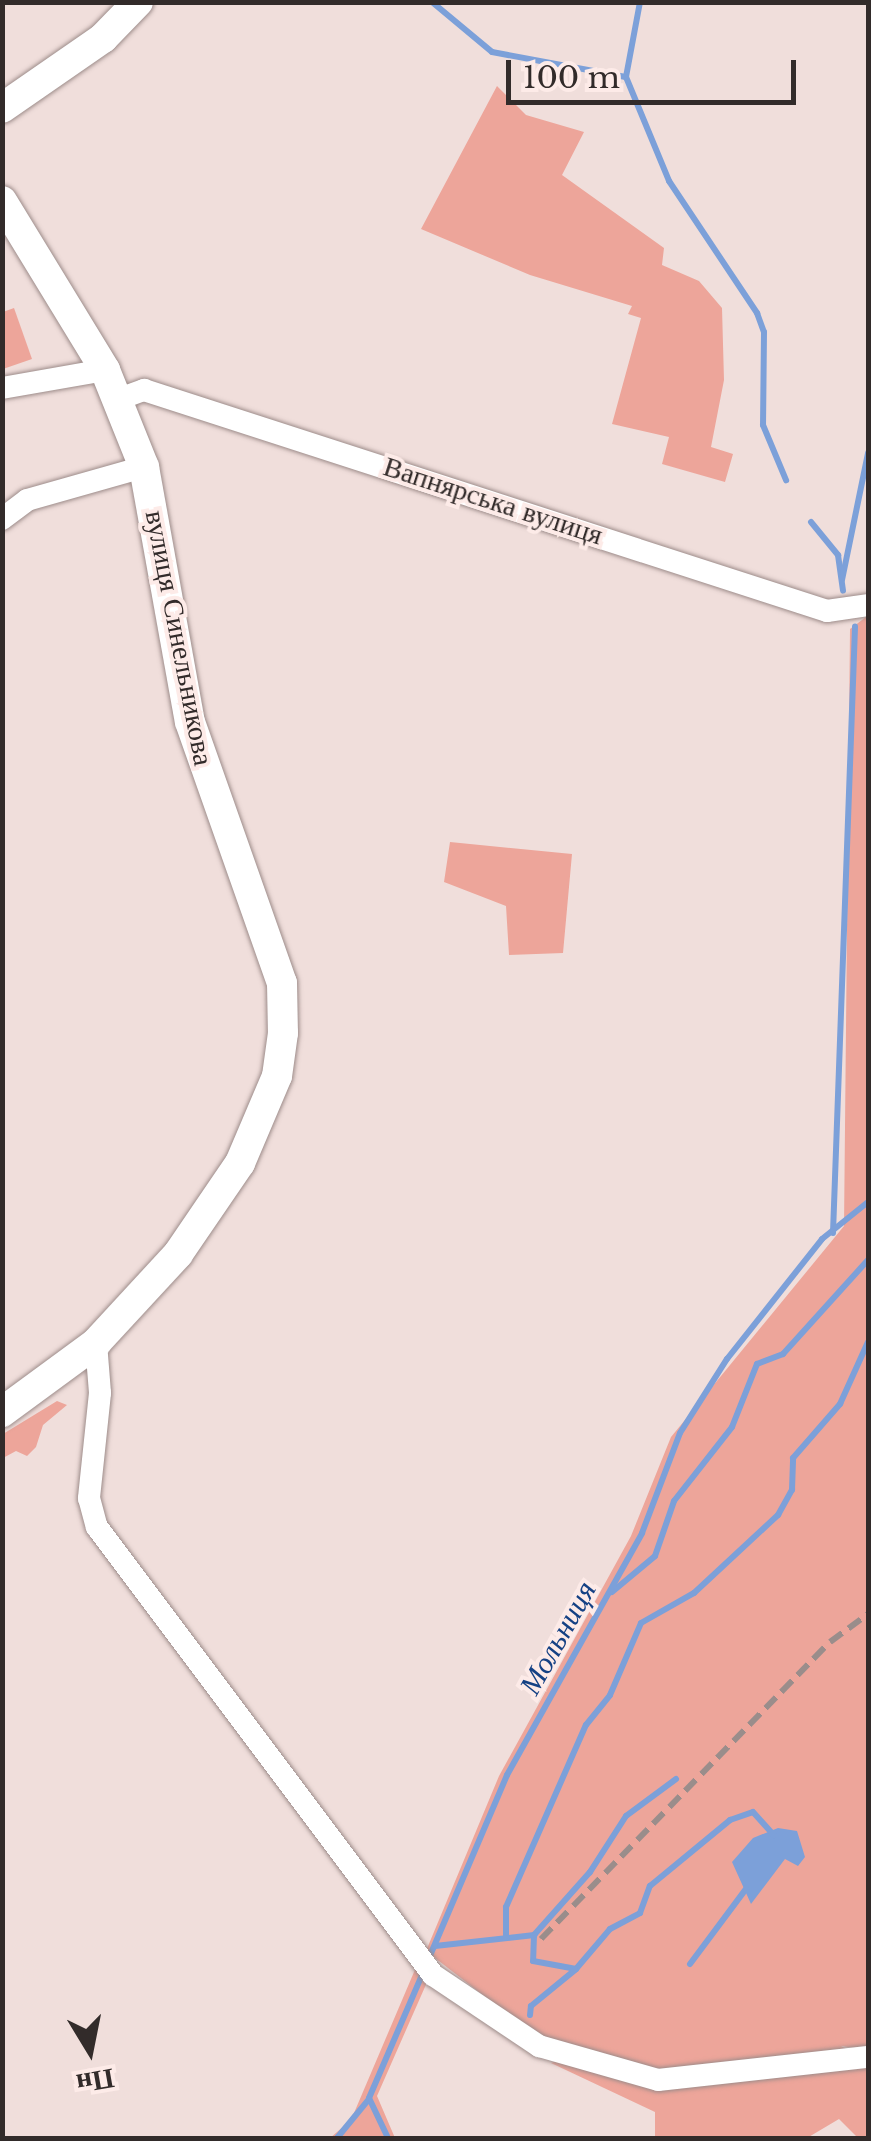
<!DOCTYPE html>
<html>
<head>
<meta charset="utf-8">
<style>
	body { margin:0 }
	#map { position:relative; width:871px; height:2141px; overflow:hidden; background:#f0dedb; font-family:"Libre Baskerville",serif }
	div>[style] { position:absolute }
	.green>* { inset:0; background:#eda59a }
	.water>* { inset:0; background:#7ca0d9 }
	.stream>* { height:6px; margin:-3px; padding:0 3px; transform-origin:3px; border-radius:3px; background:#7ca0d9 }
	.roads { filter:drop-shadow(0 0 2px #9d8c8a) drop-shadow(0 0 2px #9d8c8a) }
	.street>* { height:22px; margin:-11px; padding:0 11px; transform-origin:11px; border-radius:11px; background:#fff }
	.secondary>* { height:30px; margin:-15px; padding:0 15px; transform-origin:15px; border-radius:15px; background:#fff }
	.rail>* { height:6px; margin-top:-3px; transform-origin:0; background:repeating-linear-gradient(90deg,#9a8d8b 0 15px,transparent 0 23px) }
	span { translate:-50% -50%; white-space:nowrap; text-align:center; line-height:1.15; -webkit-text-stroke:8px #fdebe8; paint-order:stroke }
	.street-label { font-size:28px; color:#322b2a }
	.water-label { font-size:30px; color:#154184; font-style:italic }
	.frame { position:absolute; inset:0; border:5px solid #322b2a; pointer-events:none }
	.north { position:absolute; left:40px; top:2001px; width:100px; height:100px; -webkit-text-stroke:8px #fdebe8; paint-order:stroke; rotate:170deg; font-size:28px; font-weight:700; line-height:40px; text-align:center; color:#322b2a }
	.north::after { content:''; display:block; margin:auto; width:35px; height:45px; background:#322b2a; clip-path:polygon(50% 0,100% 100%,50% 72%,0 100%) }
	.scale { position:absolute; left:506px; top:60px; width:290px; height:45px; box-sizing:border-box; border:5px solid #322b2a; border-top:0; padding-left:12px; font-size:30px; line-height:35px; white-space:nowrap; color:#322b2a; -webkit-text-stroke:8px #fdebe8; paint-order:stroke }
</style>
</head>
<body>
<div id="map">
	<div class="green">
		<i style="clip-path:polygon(497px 86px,526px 115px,584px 132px,562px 175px,664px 248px,662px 265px,699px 281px,722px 308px,724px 380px,711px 447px,733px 454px,725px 482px,662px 464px,669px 437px,612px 424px,641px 318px,628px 314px,632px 306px,530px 275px,421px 229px)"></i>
		<i style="clip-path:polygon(14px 308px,32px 359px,3px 369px,3px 312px)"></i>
		<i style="clip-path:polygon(866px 617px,868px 2050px,841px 2046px,868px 2060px,868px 2138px,858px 2138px,839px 2119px,807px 2138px,655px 2138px,655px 2112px,551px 2063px,577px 2054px,541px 2040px,426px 1951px,499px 1776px,631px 1536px,671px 1437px,844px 1226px,850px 629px)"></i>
		<i style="clip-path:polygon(450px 842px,572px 854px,563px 953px,509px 955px,506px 906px,444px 882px)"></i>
		<i style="clip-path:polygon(57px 1401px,67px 1405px,43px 1425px,36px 1447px,27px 1456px,16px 1451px,3px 1458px,3px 1434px)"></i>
		<i style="clip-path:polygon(417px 1965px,428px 1980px,377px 2096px,395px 2138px,330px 2138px,351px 2120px)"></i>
	</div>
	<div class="water">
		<i style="clip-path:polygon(778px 1828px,797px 1831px,805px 1857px,798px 1866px,785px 1859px,751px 1904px,732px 1862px,753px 1838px)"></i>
	</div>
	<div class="stream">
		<i style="left:432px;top:2px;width:78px;rotate:39.8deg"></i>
		<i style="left:492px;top:52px;width:136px;rotate:10.6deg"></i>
		<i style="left:640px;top:2px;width:76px;rotate:100.6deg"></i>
		<i style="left:626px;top:77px;width:113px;rotate:67.5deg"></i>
		<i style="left:669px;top:181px;width:159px;rotate:56.3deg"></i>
		<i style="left:757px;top:313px;width:20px;rotate:70deg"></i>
		<i style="left:764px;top:332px;width:93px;rotate:90.6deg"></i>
		<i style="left:763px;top:425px;width:60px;rotate:67.3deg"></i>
		<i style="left:811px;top:522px;width:43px;rotate:50.7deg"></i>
		<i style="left:838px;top:555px;width:36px;rotate:82deg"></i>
		<i style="left:842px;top:580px;width:130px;rotate:-78.4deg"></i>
		<i style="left:833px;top:1233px;width:607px;rotate:-87.92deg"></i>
		<i style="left:612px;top:1592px;width:56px;rotate:-39.9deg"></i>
		<i style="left:655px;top:1556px;width:58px;rotate:-70.9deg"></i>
		<i style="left:674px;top:1501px;width:94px;rotate:-51.9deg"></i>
		<i style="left:732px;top:1427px;width:68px;rotate:-68.4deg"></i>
		<i style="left:757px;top:1364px;width:28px;rotate:-21deg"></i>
		<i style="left:783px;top:1354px;width:127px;rotate:-47.9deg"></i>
		<i style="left:676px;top:1779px;width:62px;rotate:143.5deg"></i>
		<i style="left:626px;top:1816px;width:67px;rotate:122.7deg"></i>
		<i style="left:590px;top:1872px;width:84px;rotate:131.6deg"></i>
		<i style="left:534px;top:1935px;width:26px;rotate:92deg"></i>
		<i style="left:533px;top:1961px;width:44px;rotate:10.5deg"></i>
		<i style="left:576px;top:1969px;width:52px;rotate:-49.6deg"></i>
		<i style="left:610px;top:1929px;width:34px;rotate:-28deg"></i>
		<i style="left:640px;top:1913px;width:29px;rotate:-70deg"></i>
		<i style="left:650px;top:1886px;width:104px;rotate:-39.5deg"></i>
		<i style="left:730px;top:1820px;width:24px;rotate:-19deg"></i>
		<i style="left:753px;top:1812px;width:31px;rotate:48deg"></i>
		<i style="left:506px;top:1935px;width:28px;rotate:-90deg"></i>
		<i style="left:506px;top:1907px;width:199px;rotate:-66.3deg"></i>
		<i style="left:586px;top:1725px;width:38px;rotate:-51deg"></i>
		<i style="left:610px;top:1695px;width:78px;rotate:-66.7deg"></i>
		<i style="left:641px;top:1623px;width:61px;rotate:-29.5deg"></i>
		<i style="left:694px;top:1593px;width:115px;rotate:-42.9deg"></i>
		<i style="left:778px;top:1515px;width:29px;rotate:-61deg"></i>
		<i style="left:792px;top:1490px;width:32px;rotate:-88deg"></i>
		<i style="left:793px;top:1458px;width:72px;rotate:-49deg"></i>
		<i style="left:840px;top:1404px;width:68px;rotate:-65.7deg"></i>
		<i style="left:435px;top:1946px;width:100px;rotate:-6.3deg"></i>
		<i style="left:429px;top:1958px;width:199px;rotate:-66.9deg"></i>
		<i style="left:507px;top:1775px;width:277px;rotate:-60.8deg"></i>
		<i style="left:642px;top:1533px;width:107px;rotate:-69.2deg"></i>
		<i style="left:680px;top:1433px;width:88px;rotate:-57.6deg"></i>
		<i style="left:727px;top:1359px;width:153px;rotate:-51.6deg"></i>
		<i style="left:822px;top:1239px;width:59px;rotate:-38.8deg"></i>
		<i style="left:690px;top:1964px;width:94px;rotate:-53.3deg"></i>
		<i style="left:530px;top:2015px;width:9px;rotate:-84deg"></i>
		<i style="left:531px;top:2006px;width:57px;rotate:-39.3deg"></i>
		<i style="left:337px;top:2138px;width:50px;rotate:-50.6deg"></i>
		<i style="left:388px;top:2138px;width:44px;rotate:-115.4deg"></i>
		<i style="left:369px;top:2098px;width:139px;rotate:-66.7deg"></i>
	</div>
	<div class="roads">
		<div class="street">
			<i style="left:2px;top:388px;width:105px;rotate:-9.9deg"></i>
			<i style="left:119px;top:399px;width:27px;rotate:-20deg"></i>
			<i style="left:144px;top:390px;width:718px;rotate:17.93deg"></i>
			<i style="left:827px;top:611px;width:41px;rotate:-8.3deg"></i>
			<i style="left:2px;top:519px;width:31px;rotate:-37deg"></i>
			<i style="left:27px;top:500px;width:122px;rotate:-15.8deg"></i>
			<i style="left:96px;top:1343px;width:50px;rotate:85.4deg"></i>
			<i style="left:100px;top:1393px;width:106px;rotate:96deg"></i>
			<i style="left:89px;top:1498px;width:30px;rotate:75deg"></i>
			<i style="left:97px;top:1527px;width:560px;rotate:53.13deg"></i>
			<i style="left:433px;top:1975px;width:128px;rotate:33.8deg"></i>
			<i style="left:539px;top:2046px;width:124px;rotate:15.9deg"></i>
			<i style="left:658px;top:2080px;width:211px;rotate:-6.3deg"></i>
		</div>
		<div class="secondary">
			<i style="left:2px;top:108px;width:123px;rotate:-34.7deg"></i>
			<i style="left:103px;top:38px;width:50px;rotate:-45.8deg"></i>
			<i style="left:2px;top:201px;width:198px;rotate:58.6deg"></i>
			<i style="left:105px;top:370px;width:105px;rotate:68.1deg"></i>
			<i style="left:144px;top:467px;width:259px;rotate:79.8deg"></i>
			<i style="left:190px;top:722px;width:277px;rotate:70.6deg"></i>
			<i style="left:282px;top:983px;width:50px;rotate:88.9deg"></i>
			<i style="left:283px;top:1033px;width:43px;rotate:97.9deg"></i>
			<i style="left:277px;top:1076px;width:95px;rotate:113deg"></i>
			<i style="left:240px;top:1163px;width:110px;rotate:124.3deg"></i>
			<i style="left:178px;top:1254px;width:121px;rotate:132.7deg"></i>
			<i style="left:96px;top:1343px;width:117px;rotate:143.7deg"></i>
		</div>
	</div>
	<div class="rail">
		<i style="left:541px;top:1939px;width:414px;rotate:-45.8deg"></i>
		<i style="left:830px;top:1642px;width:47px;rotate:-36.4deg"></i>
	</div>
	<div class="street-label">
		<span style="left:493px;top:501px;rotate:18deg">Вапнярська вулиця</span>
		<span style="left:179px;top:638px;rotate:79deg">вулиця Синельникова</span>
	</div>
	<div class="water-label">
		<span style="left:558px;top:1638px;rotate:-61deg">Мольниця</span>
	</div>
	<div class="frame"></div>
	<div class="north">Пн</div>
	<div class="scale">100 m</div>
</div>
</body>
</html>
